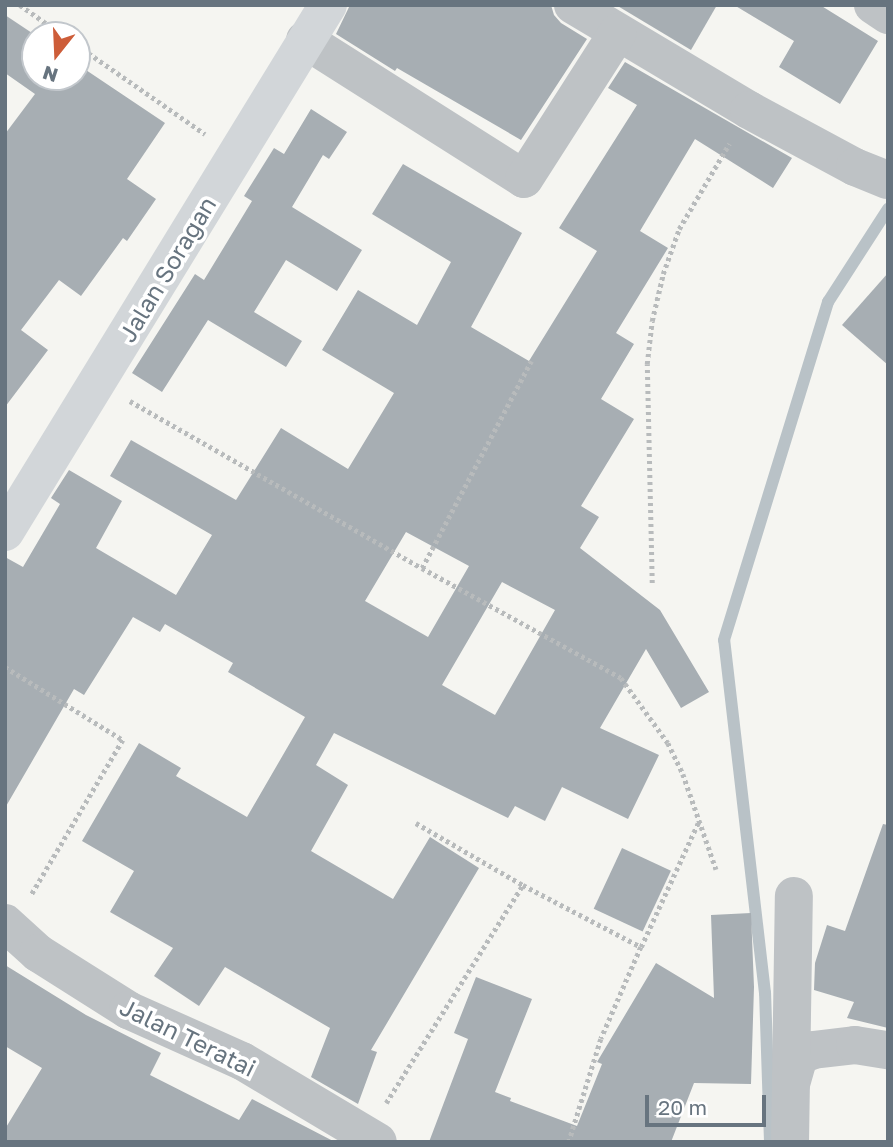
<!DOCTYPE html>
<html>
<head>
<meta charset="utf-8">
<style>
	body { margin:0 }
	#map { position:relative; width:893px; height:1147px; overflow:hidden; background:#f5f5f1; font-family:"Golos Text",sans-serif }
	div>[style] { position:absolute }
	.stream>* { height:12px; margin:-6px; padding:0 6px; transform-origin:6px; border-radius:6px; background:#b9c2c7 }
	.building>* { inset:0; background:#a7aeb3; transform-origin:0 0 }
	.path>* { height:4.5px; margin-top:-2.25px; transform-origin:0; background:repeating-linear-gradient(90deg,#b8bbbc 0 3.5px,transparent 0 7px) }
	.street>* { height:38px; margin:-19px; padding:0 19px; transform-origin:19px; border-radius:19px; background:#bec2c5 }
	.secondary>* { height:38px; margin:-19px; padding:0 19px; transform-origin:19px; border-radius:19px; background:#d2d6d9 }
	span { translate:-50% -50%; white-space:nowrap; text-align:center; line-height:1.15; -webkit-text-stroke:7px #fff; paint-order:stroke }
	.street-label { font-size:24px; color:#67747f }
	.frame { position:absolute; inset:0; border:7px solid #67747f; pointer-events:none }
	.north { position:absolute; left:21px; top:21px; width:70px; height:70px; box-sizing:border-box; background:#fff; border:2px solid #c2c7cc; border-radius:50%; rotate:198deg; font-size:19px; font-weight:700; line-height:28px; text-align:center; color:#67747f }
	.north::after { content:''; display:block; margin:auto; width:24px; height:32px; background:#cd5d39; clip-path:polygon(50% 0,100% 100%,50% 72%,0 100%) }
	.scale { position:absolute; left:645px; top:1095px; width:121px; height:32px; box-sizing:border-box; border:4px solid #67747f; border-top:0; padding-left:9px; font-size:21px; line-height:24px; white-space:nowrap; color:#67747f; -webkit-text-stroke:5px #fff; paint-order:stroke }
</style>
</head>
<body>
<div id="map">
	<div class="stream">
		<i style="left:770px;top:1142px;width:149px;rotate:-91.9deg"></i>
		<i style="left:765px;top:993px;width:355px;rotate:-96.6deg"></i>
		<i style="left:724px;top:640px;width:354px;rotate:-72.9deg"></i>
		<i style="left:828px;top:302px;width:111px;rotate:-57.2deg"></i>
	</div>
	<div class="building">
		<i style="clip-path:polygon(350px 5px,551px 5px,554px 15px,561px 23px,587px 39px,521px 140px,397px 68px,395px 71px,336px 34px)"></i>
		<i style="clip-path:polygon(616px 5px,717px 5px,691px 50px)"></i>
		<i style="clip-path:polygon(734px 5px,820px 5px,878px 41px,840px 104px,779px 67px,794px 41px)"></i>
		<i style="clip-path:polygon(5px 15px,35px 35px,35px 77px,77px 77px,77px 64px,165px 123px,127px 179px,156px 199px,127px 241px,123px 238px,81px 296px,59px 280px,21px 330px,48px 350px,5px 407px,5px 134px,35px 94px,5px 73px)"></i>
		<i style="clip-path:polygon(evenodd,625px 62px,792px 158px,773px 188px,695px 139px,640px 231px,668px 248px,616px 333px,634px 344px,601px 399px,634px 419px,581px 506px,599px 517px,580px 548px,660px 610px,709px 692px,681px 708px,646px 649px,600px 728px,659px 755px,628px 819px,562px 787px,545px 821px,515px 806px,508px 818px,334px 733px,316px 765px,348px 785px,311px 851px,393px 899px,430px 837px,479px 868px,371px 1050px,377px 1052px,358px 1104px,311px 1077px,330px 1028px,225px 967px,199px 1006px,154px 976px,173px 948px,110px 912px,134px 871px,82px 841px,139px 743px,181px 768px,176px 776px,247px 817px,305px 717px,228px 672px,233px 663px,165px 624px,160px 632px,133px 617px,84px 695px,74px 689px,5px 808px,5px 557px,23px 567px,60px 504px,51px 498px,69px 470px,122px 501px,96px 548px,176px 595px,212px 535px,110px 476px,131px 440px,236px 500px,281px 428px,348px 469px,394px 393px,322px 350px,358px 290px,417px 325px,451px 262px,372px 214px,403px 164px,522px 233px,471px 327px,529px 361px,597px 251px,559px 228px,637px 105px,608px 88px,625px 62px,406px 532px,469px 566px,428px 637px,365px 601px,406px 532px,625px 62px,502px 582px,555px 610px,495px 715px,442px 685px,502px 582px)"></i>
		<i style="clip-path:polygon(311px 109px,347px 132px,329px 159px,323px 155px,292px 207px,362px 250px,337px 291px,286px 260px,254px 312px,302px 341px,286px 367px,208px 320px,162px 392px,132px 373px,195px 274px,204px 280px,252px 201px,244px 196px,274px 148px,284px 154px)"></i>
		<i style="clip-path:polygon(888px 273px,888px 365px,842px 325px)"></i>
		<i style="clip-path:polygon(883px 824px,888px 825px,888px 1028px,847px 1018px,854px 1002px,814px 990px,815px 963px,827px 925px,845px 931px)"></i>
		<i style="left:622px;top:848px;width:54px;height:67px;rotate:25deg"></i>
		<i style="clip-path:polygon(751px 913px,754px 987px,751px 1084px,694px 1083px,671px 1142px,429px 1142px,468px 1039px,454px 1033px,476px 977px,532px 999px,495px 1092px,511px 1098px,510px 1101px,577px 1126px,602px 1064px,597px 1062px,656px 963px,714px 998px,711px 915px)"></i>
		<i style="clip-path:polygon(5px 965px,86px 1015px,161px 1053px,150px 1075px,239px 1120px,252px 1099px,335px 1142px,5px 1142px,5px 1129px,42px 1068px,5px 1046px)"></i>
	</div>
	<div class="path">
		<i style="left:20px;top:5px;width:52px;rotate:34.9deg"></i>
		<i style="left:77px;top:45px;width:156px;rotate:34.8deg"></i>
		<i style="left:130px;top:401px;width:336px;rotate:29.8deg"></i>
		<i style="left:422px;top:568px;width:227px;rotate:28.9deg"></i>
		<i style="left:621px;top:678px;width:80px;rotate:54.1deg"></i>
		<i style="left:668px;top:743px;width:34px;rotate:64deg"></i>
		<i style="left:683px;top:774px;width:101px;rotate:70.8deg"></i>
		<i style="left:422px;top:568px;width:234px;rotate:-62.2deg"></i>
		<i style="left:652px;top:583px;width:219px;rotate:-91.3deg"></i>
		<i style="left:647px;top:364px;width:43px;rotate:-83.4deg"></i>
		<i style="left:652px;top:321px;width:48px;rotate:-76.8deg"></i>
		<i style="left:663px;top:274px;width:48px;rotate:-70.4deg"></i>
		<i style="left:679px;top:229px;width:99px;rotate:-59.5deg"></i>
		<i style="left:5px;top:667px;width:139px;rotate:31.7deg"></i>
		<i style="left:123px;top:740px;width:179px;rotate:120.6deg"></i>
		<i style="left:416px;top:823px;width:124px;rotate:30.1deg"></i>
		<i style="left:523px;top:885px;width:133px;rotate:27.7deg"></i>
		<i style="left:641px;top:947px;width:100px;rotate:113.5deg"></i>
		<i style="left:601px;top:1039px;width:108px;rotate:107.3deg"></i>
		<i style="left:641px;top:947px;width:139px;rotate:-65.3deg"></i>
		<i style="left:386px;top:1103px;width:257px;rotate:-57.9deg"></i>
	</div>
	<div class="street">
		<i style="left:573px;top:5px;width:205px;rotate:30.8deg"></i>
		<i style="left:749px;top:110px;width:120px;rotate:28.3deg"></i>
		<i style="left:855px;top:167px;width:35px;rotate:22deg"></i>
		<i style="left:873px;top:5px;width:18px;rotate:34deg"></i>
		<i style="left:305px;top:40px;width:259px;rotate:32.4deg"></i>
		<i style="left:524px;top:179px;width:174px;rotate:-57.4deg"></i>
		<i style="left:5px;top:923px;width:45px;rotate:42.3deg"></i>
		<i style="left:38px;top:953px;width:107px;rotate:32.3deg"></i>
		<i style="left:128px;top:1010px;width:125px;rotate:24.1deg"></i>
		<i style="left:242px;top:1061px;width:158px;rotate:30.8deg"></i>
		<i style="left:791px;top:1084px;width:29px;rotate:-74deg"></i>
		<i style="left:799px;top:1056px;width:15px;rotate:-23deg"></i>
		<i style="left:813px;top:1050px;width:42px;rotate:-6.8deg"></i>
		<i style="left:855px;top:1045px;width:33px;rotate:9deg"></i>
		<i style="left:790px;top:1142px;width:246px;rotate:-89.1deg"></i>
	</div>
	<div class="secondary">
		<i style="left:5px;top:532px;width:618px;rotate:-58.5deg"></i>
	</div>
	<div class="street-label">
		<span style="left:167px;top:269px;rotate:-59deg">Jalan Soragan</span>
		<span style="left:188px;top:1037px;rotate:26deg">Jalan Teratai</span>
	</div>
	<div class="frame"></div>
	<div class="north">N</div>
	<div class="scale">20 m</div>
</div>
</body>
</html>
